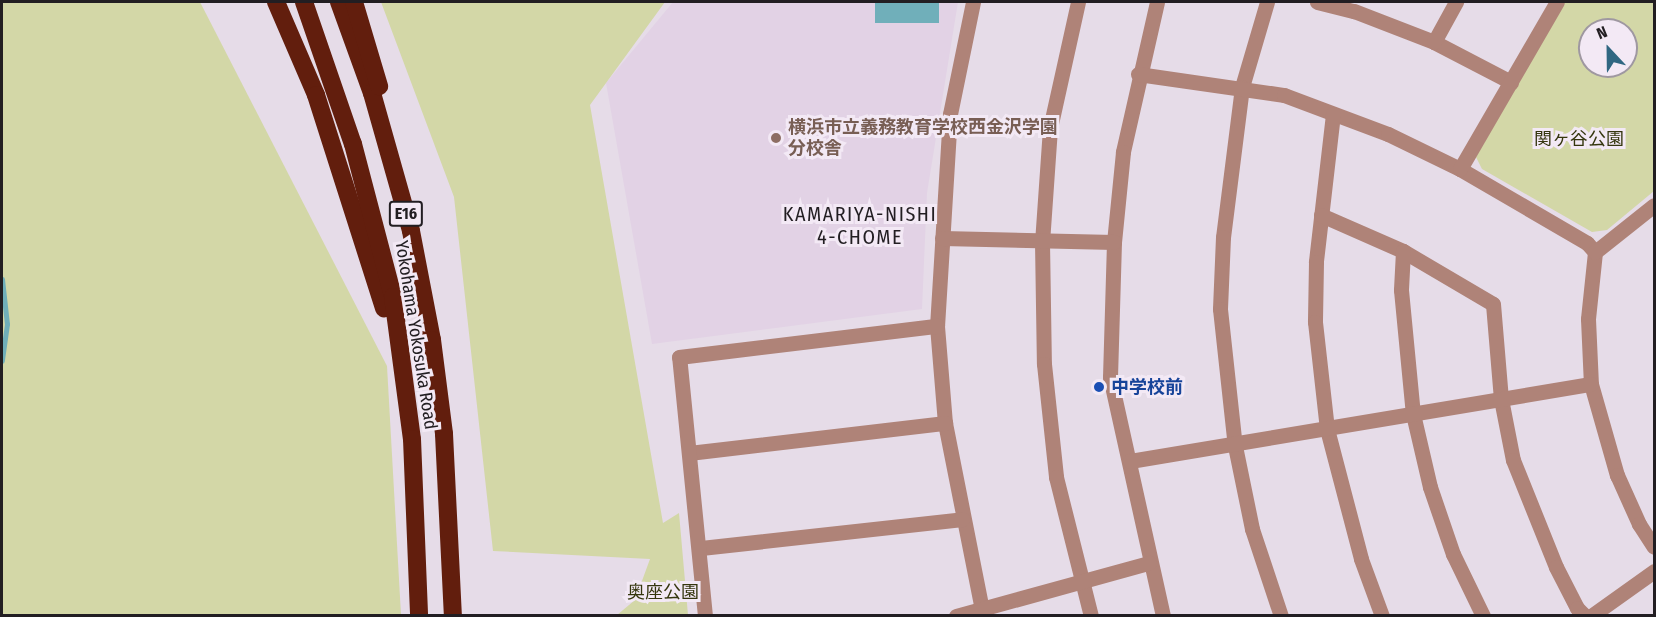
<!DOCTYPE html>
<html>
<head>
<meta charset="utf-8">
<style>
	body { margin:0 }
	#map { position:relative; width:1656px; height:617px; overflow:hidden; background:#e6dce8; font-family:"Fira Sans Condensed","Noto Sans JP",sans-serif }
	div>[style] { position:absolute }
	.built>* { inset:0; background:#e2d2e5 }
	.green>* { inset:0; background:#d3d7a7 }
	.water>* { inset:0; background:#70afba; transform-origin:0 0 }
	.stream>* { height:5px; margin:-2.5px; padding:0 2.5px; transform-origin:2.5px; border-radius:2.5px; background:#70afba }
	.minor>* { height:15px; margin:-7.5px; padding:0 7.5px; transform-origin:7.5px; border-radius:7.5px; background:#af8378 }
	.highway>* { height:18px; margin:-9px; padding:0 9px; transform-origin:9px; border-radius:9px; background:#621e0d }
	.dots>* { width:16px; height:16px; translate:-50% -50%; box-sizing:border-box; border:3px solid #f3e9f5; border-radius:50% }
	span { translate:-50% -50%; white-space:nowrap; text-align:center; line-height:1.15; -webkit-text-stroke:6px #f3e9f5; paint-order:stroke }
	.shield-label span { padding:2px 4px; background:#f3e9f5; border:2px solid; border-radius:4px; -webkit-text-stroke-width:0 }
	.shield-label { font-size:16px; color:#221e22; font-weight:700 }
	.education-label { font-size:18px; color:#785e54; font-weight:700 }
	.left { translate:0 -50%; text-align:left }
	.park-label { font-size:18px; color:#35360e }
	.street-label { font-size:18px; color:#221e22 }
	.transit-label { font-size:18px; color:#164399; font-weight:700 }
	.neighbourhood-label { font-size:20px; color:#221e22; letter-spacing:1.5px }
	.frame { position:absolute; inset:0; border:3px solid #221e22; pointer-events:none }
	.north { position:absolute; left:1578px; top:18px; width:60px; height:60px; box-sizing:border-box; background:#f3e9f5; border:2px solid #9f98a1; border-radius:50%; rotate:338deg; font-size:16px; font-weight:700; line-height:24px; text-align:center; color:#221e22 }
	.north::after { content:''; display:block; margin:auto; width:21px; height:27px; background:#306782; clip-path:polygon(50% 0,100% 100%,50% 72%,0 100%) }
</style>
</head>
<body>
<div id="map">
	<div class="built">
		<i style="clip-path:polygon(673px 2px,958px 2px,927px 193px,922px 309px,652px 344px,606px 83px)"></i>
	</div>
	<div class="green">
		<i style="clip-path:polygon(2px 2px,200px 2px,387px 366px,401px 615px,2px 615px)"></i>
		<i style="clip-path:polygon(381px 2px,665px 2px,590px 105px,663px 523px,679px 513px,688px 615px,617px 615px,635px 600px,650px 559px,493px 551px,454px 197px)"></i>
		<i style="clip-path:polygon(evenodd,1564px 2px,1654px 2px,1654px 191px,1607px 230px,1592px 232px,1482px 169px,1476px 157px,1564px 2px,1590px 30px,1626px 30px,1626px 66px,1590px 66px,1590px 30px)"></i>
	</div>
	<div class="water">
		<i style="left:875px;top:2px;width:64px;height:21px"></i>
	</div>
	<div class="stream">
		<i style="left:2px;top:279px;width:45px;rotate:83.7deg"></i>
		<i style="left:7px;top:324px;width:37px;rotate:98deg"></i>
	</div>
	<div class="minor">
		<i style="left:973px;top:2px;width:114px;rotate:101.6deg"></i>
		<i style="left:950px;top:114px;width:212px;rotate:93.5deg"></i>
		<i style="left:937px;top:326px;width:97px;rotate:85.3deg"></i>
		<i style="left:945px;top:423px;width:191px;rotate:78.8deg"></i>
		<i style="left:1078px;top:2px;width:129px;rotate:102.5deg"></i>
		<i style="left:1050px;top:128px;width:114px;rotate:94deg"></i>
		<i style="left:1042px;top:242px;width:122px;rotate:89.1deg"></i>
		<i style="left:1044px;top:364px;width:114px;rotate:83.9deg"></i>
		<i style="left:1056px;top:477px;width:143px;rotate:75.9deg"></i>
		<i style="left:1157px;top:2px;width:154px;rotate:102.8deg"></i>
		<i style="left:1123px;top:152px;width:90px;rotate:95.7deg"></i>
		<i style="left:1114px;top:242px;width:135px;rotate:91.7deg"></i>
		<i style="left:1110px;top:377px;width:245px;rotate:77.5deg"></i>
		<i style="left:1267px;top:2px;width:89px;rotate:106.4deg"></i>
		<i style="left:1242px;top:87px;width:151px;rotate:97.2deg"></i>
		<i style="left:1223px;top:237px;width:72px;rotate:92.4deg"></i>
		<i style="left:1220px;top:309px;width:138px;rotate:83.8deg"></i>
		<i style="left:1235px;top:446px;width:85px;rotate:78.4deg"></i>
		<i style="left:1252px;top:529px;width:92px;rotate:71.6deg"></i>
		<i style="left:1317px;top:2px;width:38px;rotate:14deg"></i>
		<i style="left:1354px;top:11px;width:86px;rotate:21.2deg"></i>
		<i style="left:1434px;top:42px;width:87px;rotate:27.5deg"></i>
		<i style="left:1434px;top:42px;width:46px;rotate:-61.2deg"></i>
		<i style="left:1138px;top:74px;width:148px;rotate:8.2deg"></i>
		<i style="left:1284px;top:95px;width:111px;rotate:20.6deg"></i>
		<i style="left:1388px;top:134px;width:80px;rotate:25.9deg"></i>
		<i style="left:1460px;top:169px;width:147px;rotate:30.2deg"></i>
		<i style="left:1587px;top:243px;width:12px;rotate:48deg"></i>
		<i style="left:1595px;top:252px;width:67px;rotate:96deg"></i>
		<i style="left:1588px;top:319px;width:65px;rotate:87.4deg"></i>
		<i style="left:1591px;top:384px;width:95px;rotate:74.1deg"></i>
		<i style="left:1617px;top:475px;width:54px;rotate:65.8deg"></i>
		<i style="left:1639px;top:524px;width:27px;rotate:57deg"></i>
		<i style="left:1333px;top:114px;width:149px;rotate:96.6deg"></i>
		<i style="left:1316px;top:262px;width:60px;rotate:91deg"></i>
		<i style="left:1315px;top:322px;width:108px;rotate:83.6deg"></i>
		<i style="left:1327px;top:429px;width:134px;rotate:75.3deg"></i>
		<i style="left:1361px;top:559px;width:61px;rotate:69.8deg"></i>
		<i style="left:1460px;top:169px;width:193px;rotate:-59.9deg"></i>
		<i style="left:1321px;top:215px;width:90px;rotate:23.7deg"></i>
		<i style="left:1403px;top:251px;width:104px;rotate:30.5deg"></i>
		<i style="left:1493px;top:304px;width:95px;rotate:85.2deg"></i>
		<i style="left:1501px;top:399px;width:62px;rotate:78.9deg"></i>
		<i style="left:1513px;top:460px;width:115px;rotate:68.1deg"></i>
		<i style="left:1556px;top:567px;width:46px;rotate:62.9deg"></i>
		<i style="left:1577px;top:608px;width:11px;rotate:45deg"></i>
		<i style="left:942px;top:238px;width:172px;rotate:1.3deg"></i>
		<i style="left:1403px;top:251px;width:39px;rotate:93deg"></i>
		<i style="left:1401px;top:290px;width:125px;rotate:84.5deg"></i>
		<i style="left:1413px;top:414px;width:75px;rotate:76.9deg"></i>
		<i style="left:1430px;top:487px;width:71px;rotate:71.1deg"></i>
		<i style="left:1453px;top:554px;width:69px;rotate:64.2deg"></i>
		<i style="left:1595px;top:252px;width:75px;rotate:-38.5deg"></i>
		<i style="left:689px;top:453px;width:258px;rotate:-6.7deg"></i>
		<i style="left:1130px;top:461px;width:467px;rotate:-9.5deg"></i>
		<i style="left:701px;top:548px;width:263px;rotate:-6.3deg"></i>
		<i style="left:705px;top:616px;width:260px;rotate:-95.7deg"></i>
		<i style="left:679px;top:357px;width:260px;rotate:-6.9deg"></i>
		<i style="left:956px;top:616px;width:200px;rotate:-15.4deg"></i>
		<i style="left:1591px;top:616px;width:77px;rotate:-35.5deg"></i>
	</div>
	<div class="highway">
		<i style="left:276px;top:2px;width:101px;rotate:66.7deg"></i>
		<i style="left:316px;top:95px;width:224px;rotate:72.3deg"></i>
		<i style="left:304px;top:2px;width:150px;rotate:71deg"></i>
		<i style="left:353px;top:144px;width:158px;rotate:75.3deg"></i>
		<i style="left:393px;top:297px;width:143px;rotate:82.4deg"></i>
		<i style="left:412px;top:439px;width:177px;rotate:87.7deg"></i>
		<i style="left:339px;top:2px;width:97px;rotate:70.1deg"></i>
		<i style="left:372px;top:93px;width:143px;rotate:74.2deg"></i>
		<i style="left:411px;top:231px;width:111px;rotate:79.1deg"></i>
		<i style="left:432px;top:340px;width:95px;rotate:82.7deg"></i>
		<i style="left:444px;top:434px;width:182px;rotate:87.2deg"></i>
		<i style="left:354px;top:2px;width:88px;rotate:73.4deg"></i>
	</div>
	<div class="dots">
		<i style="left:776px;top:138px;background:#8d6e63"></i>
		<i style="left:1099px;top:387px;background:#1a4fb4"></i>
	</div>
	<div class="shield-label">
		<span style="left:406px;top:214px">E16</span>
	</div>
	<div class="education-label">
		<span class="left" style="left:788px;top:138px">横浜市立義務教育学校西金沢学園<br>分校舎</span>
	</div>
	<div class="park-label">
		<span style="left:1579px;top:139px">関ヶ谷公園</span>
		<span style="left:663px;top:592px">奥座公園</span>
	</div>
	<div class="street-label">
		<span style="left:416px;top:335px;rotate:81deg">Yokohama Yokosuka Road</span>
	</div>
	<div class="transit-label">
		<span class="left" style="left:1111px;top:387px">中学校前</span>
	</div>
	<div class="neighbourhood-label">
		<span style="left:860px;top:226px">KAMARIYA-NISHI<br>4-CHOME</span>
	</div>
	<div class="frame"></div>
	<div class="north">N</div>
</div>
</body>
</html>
